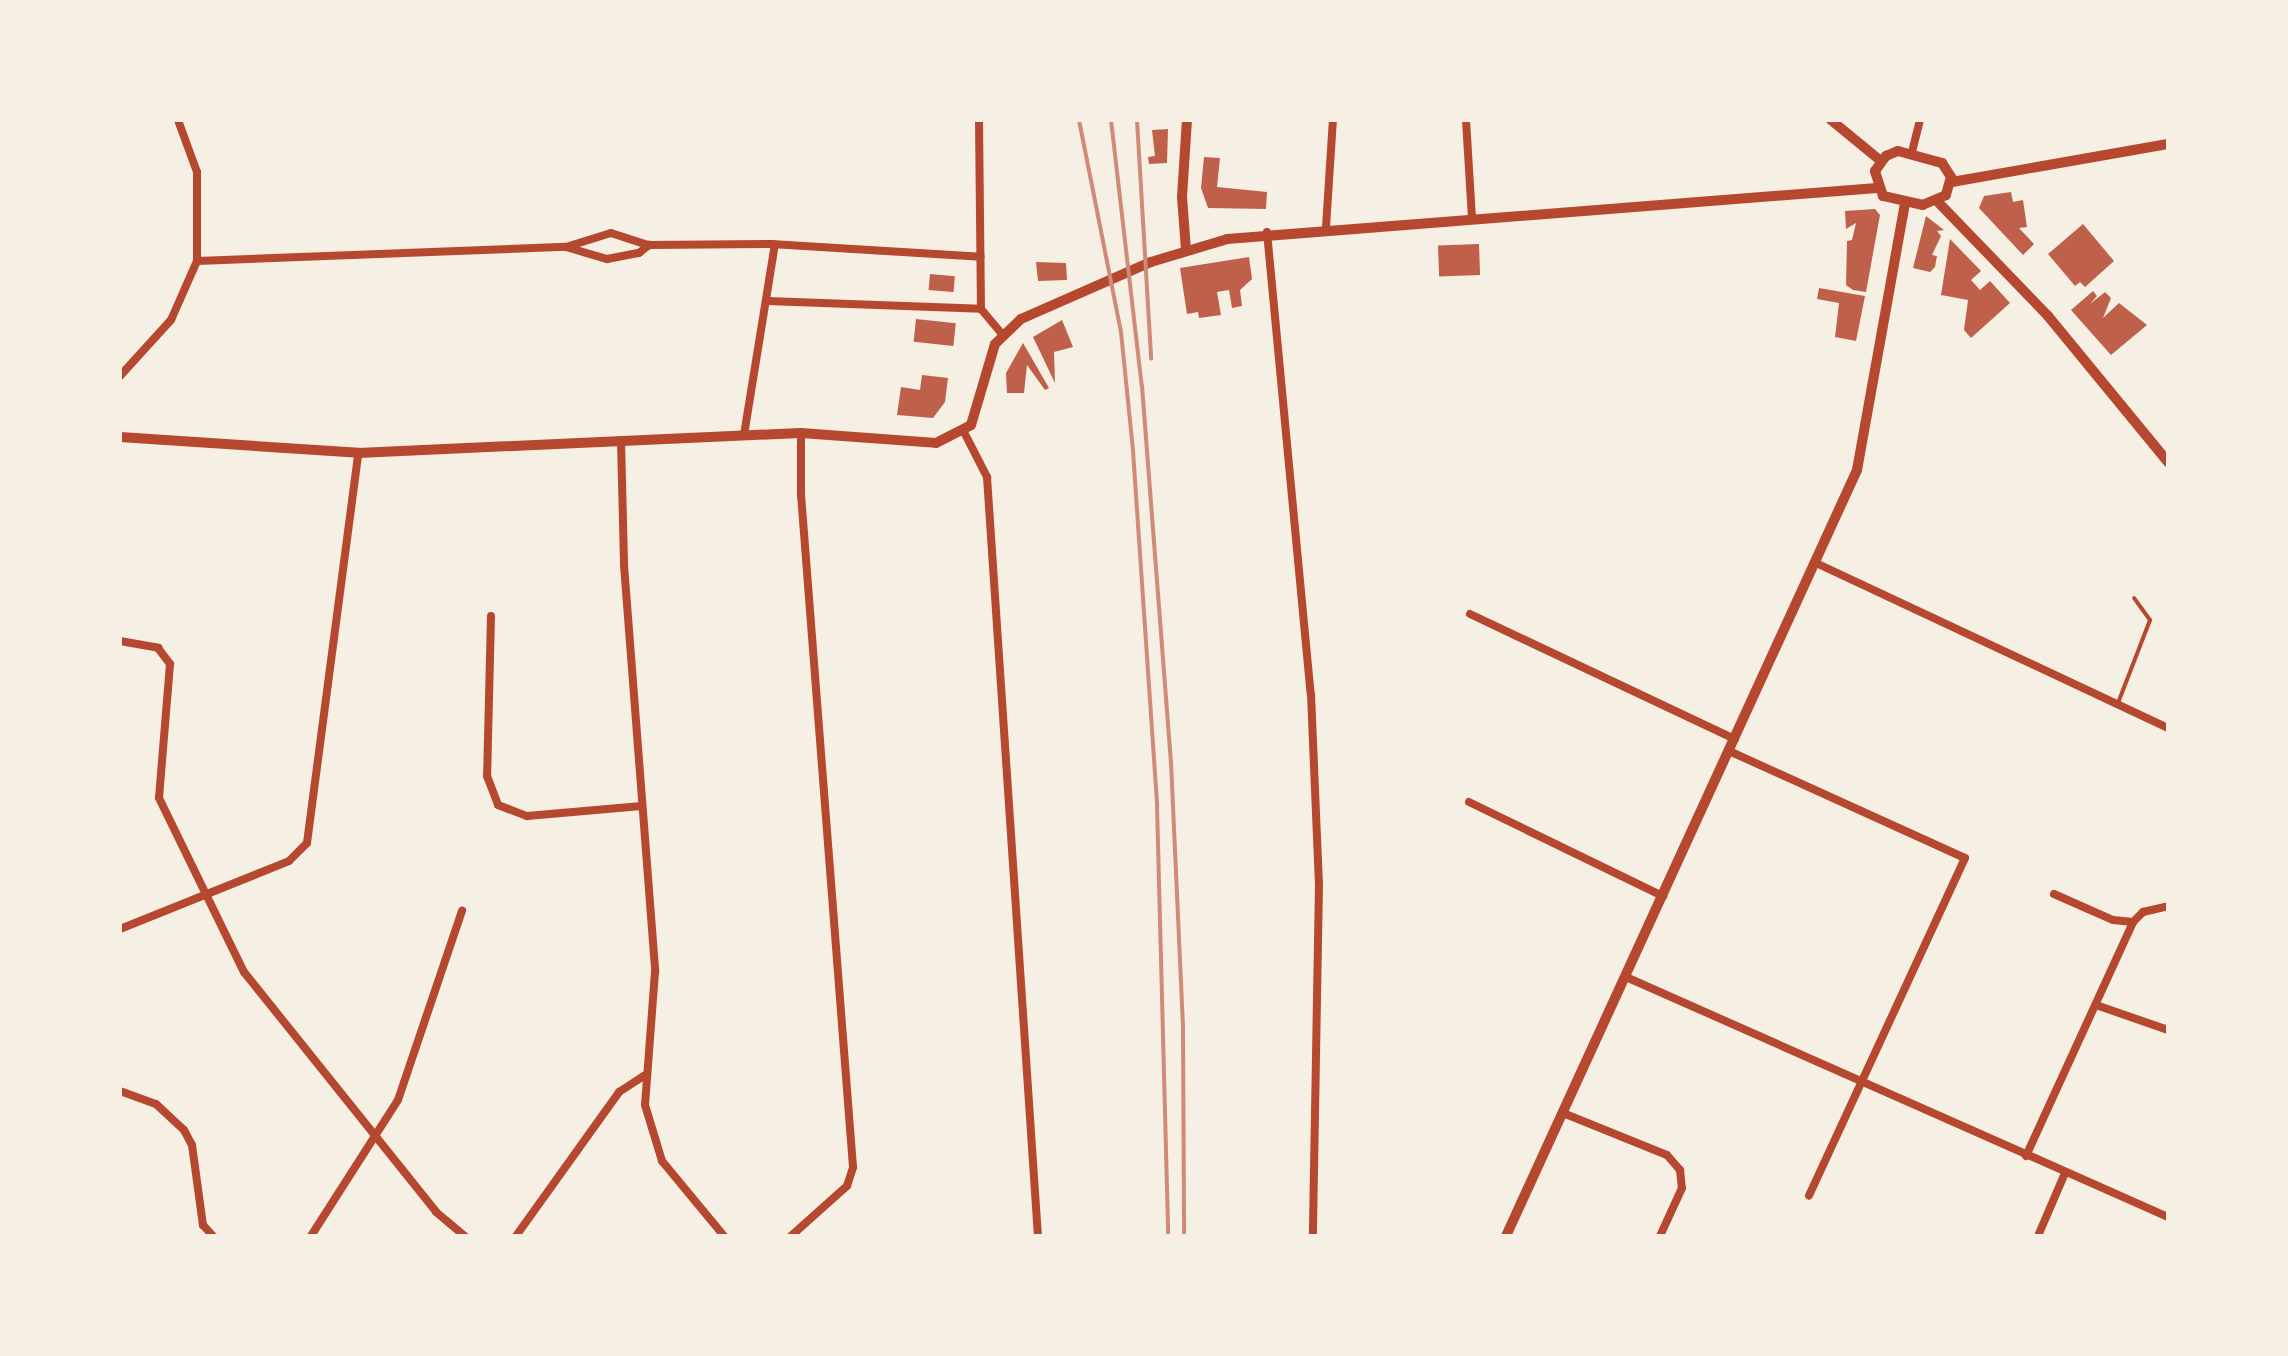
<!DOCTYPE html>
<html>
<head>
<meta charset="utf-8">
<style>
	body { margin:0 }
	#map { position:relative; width:2288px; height:1356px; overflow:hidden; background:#f6efe4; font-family:"Work Sans",sans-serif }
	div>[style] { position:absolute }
	.building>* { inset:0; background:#bf614a; transform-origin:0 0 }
	.service>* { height:4px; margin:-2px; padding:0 2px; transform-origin:2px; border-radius:2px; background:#b5482f }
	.minor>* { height:8px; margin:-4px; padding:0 4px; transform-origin:4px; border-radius:4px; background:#b5482f }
	.tertiary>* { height:10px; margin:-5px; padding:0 5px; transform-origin:5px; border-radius:5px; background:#b5482f }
	.rail>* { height:4px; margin:-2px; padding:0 2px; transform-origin:2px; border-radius:2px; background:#cf8b77 }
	span { translate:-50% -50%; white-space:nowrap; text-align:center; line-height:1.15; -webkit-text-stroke:7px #f6efe4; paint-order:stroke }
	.frame { position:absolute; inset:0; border:122px solid #f6efe4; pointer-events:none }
</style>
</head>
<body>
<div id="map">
	<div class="building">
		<i style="clip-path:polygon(1168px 129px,1167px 163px,1149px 164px,1148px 157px,1155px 156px,1152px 130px)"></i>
		<i style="clip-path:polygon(1204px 157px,1220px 158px,1217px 187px,1267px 192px,1266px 209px,1208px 208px,1201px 188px)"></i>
		<i style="clip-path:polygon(2011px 192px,2013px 202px,2023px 200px,2027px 227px,2019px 228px,2034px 244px,2023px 255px,1979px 208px,1984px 196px)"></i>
		<i style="clip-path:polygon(1875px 209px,1880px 215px,1866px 292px,1853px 290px,1846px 285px,1847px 241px,1852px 240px,1856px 223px,1846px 229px,1845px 211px)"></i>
		<i style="clip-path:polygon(1926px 216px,1944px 230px,1937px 231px,1941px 236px,1932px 255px,1937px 256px,1935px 267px,1930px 272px,1913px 268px)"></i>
		<i style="clip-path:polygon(2083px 224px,2114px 261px,2085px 287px,2080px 282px,2075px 286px,2048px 254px)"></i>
		<i style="clip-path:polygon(1950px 239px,1981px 271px,1971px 280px,1980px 290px,1990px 281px,2010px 303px,1971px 338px,1964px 330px,1968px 300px,1941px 295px)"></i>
		<i style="left:1479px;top:244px;width:31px;height:41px;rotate:88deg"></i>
		<i style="clip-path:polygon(1249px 257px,1252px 279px,1240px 290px,1242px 306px,1232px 308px,1229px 290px,1217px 292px,1221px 315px,1199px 318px,1198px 312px,1187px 314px,1180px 268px)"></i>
		<i style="clip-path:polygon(1036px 262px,1066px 263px,1067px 280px,1038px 281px)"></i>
		<i style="left:930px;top:274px;width:25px;height:16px;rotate:5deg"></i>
		<i style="clip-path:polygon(1819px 288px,1865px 296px,1856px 341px,1835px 337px,1839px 303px,1817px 299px)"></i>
		<i style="clip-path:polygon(2093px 291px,2097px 296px,2090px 304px,2105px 292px,2111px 298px,2103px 318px,2119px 303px,2147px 325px,2111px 355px,2071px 310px)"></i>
		<i style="left:916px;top:319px;width:40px;height:23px;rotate:6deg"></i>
		<i style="clip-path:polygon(1062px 320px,1073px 347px,1054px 352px,1055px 383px,1033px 337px)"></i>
		<i style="clip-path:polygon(1023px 343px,1049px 388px,1045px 390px,1027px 365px,1024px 393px,1007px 393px,1006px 373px)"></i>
		<i style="clip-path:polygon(922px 375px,948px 378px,945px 402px,933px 418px,897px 415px,901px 387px,920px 390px)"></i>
	</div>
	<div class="service">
		<i style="left:2118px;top:703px;width:89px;rotate:-68.9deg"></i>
		<i style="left:2150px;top:620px;width:27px;rotate:-126deg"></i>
	</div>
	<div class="minor">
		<i style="left:979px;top:120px;width:189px;rotate:89.4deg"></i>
		<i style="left:981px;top:309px;width:33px;rotate:50deg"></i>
		<i style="left:1466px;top:120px;width:97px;rotate:86.5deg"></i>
		<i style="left:1912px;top:152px;width:33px;rotate:-76deg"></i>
		<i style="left:1326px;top:227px;width:107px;rotate:-86.3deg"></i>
		<i style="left:1267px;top:232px;width:464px;rotate:84.6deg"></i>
		<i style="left:1311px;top:694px;width:190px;rotate:87.6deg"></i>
		<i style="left:1319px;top:884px;width:352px;rotate:91deg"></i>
		<i style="left:566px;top:247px;width:43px;rotate:16.3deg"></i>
		<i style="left:607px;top:259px;width:33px;rotate:-11deg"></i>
		<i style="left:639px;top:253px;width:13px;rotate:-39deg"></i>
		<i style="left:197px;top:261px;width:369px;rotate:-2.2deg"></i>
		<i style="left:566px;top:247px;width:47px;rotate:-17.3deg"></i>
		<i style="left:611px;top:233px;width:40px;rotate:18deg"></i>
		<i style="left:649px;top:245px;width:122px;rotate:-0.5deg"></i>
		<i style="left:771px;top:244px;width:210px;rotate:3.5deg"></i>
		<i style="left:767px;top:301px;width:214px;rotate:2.1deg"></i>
		<i style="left:120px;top:376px;width:76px;rotate:-47.7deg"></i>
		<i style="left:171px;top:320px;width:64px;rotate:-66.2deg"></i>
		<i style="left:197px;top:261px;width:89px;rotate:-90deg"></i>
		<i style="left:197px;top:172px;width:55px;rotate:-110.1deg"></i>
		<i style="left:964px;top:432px;width:51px;rotate:62.9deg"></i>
		<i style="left:987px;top:477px;width:761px;rotate:86.16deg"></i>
		<i style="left:744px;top:435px;width:193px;rotate:-80.8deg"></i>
		<i style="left:621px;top:440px;width:125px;rotate:88.6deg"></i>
		<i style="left:624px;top:565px;width:408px;rotate:85.6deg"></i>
		<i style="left:655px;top:972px;width:133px;rotate:94.3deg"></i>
		<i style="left:645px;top:1105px;width:59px;rotate:73.1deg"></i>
		<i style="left:662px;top:1161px;width:97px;rotate:50.4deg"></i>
		<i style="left:1816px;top:563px;width:389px;rotate:25.1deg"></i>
		<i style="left:1470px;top:614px;width:293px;rotate:25.3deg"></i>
		<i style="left:491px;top:616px;width:160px;rotate:91.4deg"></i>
		<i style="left:487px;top:776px;width:31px;rotate:69deg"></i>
		<i style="left:498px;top:805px;width:31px;rotate:21deg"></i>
		<i style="left:527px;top:816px;width:115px;rotate:-5deg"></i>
		<i style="left:120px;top:641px;width:39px;rotate:10deg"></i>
		<i style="left:158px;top:648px;width:20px;rotate:53deg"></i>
		<i style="left:170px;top:664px;width:134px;rotate:94.7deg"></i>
		<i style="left:159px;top:798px;width:194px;rotate:64deg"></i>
		<i style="left:244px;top:972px;width:307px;rotate:51.3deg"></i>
		<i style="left:436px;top:1212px;width:38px;rotate:40deg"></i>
		<i style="left:1729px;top:751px;width:259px;rotate:24.4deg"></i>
		<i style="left:1965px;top:858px;width:372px;rotate:114.8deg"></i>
		<i style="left:1469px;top:802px;width:216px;rotate:25.9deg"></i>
		<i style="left:2054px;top:894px;width:64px;rotate:23.8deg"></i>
		<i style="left:2113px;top:920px;width:20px;rotate:6deg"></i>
		<i style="left:2133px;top:922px;width:14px;rotate:-45deg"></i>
		<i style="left:2143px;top:912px;width:26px;rotate:-13deg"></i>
		<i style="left:120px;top:929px;width:182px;rotate:-21.9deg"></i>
		<i style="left:289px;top:861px;width:25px;rotate:-45deg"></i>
		<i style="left:307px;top:843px;width:393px;rotate:-82.5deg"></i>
		<i style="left:1626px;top:977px;width:593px;rotate:23.88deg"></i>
		<i style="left:2096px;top:1005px;width:76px;rotate:19.1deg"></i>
		<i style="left:120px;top:1091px;width:38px;rotate:20deg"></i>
		<i style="left:156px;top:1104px;width:38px;rotate:43deg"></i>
		<i style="left:184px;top:1130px;width:17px;rotate:62deg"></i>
		<i style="left:192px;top:1145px;width:81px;rotate:82.2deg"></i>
		<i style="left:203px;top:1225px;width:15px;rotate:48deg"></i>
		<i style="left:1563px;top:1113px;width:112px;rotate:22deg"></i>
		<i style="left:1667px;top:1155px;width:20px;rotate:49deg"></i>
		<i style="left:1680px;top:1170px;width:18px;rotate:84deg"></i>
		<i style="left:1682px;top:1188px;width:53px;rotate:114.6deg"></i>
		<i style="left:2026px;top:1156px;width:257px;rotate:-65.4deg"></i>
		<i style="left:311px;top:1236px;width:161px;rotate:-57.4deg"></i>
		<i style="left:398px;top:1100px;width:200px;rotate:-71.3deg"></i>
		<i style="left:516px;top:1236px;width:177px;rotate:-54.4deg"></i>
		<i style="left:619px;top:1092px;width:31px;rotate:-33deg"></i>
		<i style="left:791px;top:1236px;width:75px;rotate:-41.8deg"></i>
		<i style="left:847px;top:1186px;width:20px;rotate:-72deg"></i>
		<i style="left:853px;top:1167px;width:674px;rotate:-94.42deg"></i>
		<i style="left:801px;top:495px;width:62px;rotate:-90deg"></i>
		<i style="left:2038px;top:1236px;width:69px;rotate:-66.8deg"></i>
	</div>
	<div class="tertiary">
		<i style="left:1831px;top:120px;width:65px;rotate:39.4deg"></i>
		<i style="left:1898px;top:151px;width:46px;rotate:15.3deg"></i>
		<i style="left:1942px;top:163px;width:17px;rotate:57deg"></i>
		<i style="left:1951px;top:177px;width:19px;rotate:106deg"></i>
		<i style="left:1946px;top:195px;width:25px;rotate:157deg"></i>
		<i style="left:1923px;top:205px;width:41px;rotate:-167.3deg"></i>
		<i style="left:1883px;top:196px;width:26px;rotate:-108deg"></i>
		<i style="left:1875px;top:171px;width:19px;rotate:-54deg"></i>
		<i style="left:1886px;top:156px;width:13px;rotate:-23deg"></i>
		<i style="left:1952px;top:182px;width:219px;rotate:-10deg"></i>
		<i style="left:1938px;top:202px;width:158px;rotate:46deg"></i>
		<i style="left:2048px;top:316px;width:189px;rotate:50.6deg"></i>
		<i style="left:1186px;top:250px;width:53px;rotate:-94.3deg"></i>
		<i style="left:1182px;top:197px;width:77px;rotate:-86.3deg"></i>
		<i style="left:120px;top:437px;width:239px;rotate:3.8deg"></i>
		<i style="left:358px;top:453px;width:443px;rotate:-2.6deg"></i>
		<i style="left:801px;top:433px;width:135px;rotate:4.2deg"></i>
		<i style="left:936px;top:443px;width:39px;rotate:-27deg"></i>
		<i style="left:971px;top:425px;width:84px;rotate:-73.5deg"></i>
		<i style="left:995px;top:344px;width:36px;rotate:-44deg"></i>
		<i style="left:1021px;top:319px;width:142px;rotate:-23.7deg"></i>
		<i style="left:1151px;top:262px;width:79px;rotate:-16.8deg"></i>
		<i style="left:1227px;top:239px;width:652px;rotate:-4.49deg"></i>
		<i style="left:1506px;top:1236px;width:843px;rotate:-65.38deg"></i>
		<i style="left:1857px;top:470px;width:271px;rotate:-79.8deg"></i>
	</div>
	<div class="rail">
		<i style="left:1079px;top:120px;width:216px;rotate:78.8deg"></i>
		<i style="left:1121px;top:332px;width:120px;rotate:84.2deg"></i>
		<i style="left:1133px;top:451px;width:356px;rotate:86.1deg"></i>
		<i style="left:1157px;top:806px;width:430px;rotate:88.5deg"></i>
		<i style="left:1111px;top:120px;width:268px;rotate:83.4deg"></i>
		<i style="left:1142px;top:386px;width:377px;rotate:85.6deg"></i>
		<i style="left:1171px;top:762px;width:265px;rotate:87.4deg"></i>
		<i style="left:1183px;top:1027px;width:209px;rotate:89.7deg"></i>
		<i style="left:1137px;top:120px;width:239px;rotate:86.6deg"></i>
	</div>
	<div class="frame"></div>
</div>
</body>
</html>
